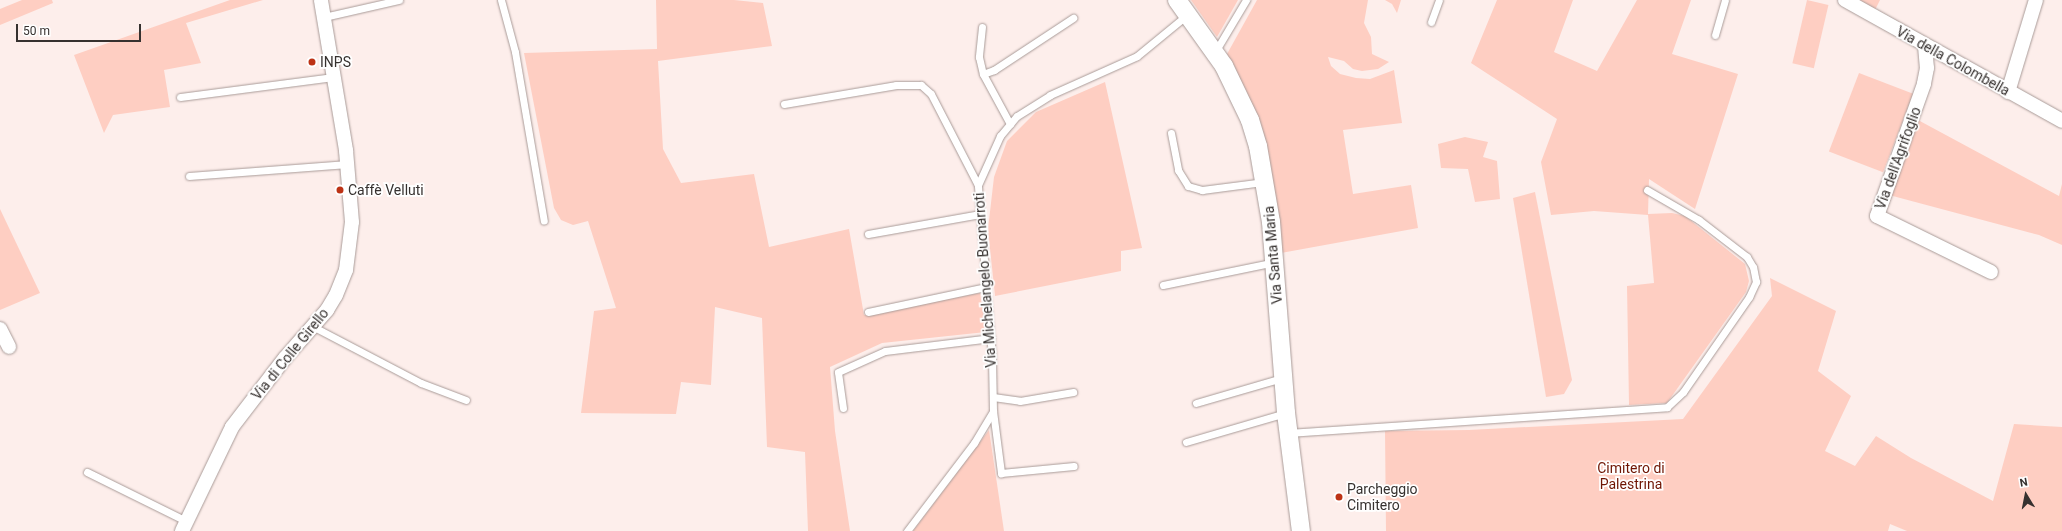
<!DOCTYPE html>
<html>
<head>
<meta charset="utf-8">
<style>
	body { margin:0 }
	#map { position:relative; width:2062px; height:531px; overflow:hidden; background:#fdeeeb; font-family:Roboto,sans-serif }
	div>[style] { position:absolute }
	.green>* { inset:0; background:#fecec2; transform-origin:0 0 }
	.roads { filter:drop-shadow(0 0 1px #a99b98) drop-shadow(0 0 1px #a99b98) }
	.service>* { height:7px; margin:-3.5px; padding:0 3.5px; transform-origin:3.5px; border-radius:3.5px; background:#fff }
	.minor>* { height:14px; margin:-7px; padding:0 7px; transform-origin:7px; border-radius:7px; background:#fff }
	.tertiary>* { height:18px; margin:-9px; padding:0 9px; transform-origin:9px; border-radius:9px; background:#fff }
	.dots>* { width:11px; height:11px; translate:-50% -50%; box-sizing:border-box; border:2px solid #fff; border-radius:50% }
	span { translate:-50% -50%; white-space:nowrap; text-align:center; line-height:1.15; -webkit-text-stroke:3.5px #fff; paint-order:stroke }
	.street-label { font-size:14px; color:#36312f }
	.poi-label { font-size:14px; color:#36312f }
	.left { translate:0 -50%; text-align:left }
	.park-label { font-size:14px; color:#6f1503 }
	.north { position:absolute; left:2006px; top:475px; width:40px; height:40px; -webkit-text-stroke:3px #fff; paint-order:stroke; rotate:350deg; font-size:11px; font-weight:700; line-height:16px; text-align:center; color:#36312f }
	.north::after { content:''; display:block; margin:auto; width:14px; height:18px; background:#36312f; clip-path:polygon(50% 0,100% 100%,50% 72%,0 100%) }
	.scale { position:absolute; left:16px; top:24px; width:125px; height:18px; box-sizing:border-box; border:2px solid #36312f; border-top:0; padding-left:5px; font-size:12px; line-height:14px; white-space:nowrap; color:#36312f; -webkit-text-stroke:3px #fff; paint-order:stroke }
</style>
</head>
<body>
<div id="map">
	<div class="green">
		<i style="clip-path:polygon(22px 0,52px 0,53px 3px,0 25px,0 9px)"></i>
		<i style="clip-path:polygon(230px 0,263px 0,186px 23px,201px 63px,164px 70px,170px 107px,113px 115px,104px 133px,74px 55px)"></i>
		<i style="clip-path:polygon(656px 0,734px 0,763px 3px,772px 46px,658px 61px,663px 149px,681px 183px,754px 174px,769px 247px,849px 229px,864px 315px,980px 293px,986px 332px,882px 343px,830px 367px,835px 431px,850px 531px,808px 531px,805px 452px,767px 447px,762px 318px,715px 307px,711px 385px,681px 382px,676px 414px,581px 413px,594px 311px,616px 308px,588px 221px,573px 225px,561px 220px,554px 208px,524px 53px,657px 49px)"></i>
		<i style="clip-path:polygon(1191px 0,1238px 0,1217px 37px)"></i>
		<i style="clip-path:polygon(1257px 0,1368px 0,1364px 23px,1371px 37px,1372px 54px,1389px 62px,1378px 69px,1362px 71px,1353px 69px,1344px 61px,1328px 57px,1331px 66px,1340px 74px,1356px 78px,1370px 79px,1394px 70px,1402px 123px,1343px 130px,1353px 194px,1411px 185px,1418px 228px,1281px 253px,1277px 208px,1263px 131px,1227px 54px)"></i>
		<i style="clip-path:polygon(1385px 0,1401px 0,1397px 13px,1392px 4px)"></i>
		<i style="clip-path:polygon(1497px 0,1573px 0,1554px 52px,1597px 71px,1637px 0,1691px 0,1672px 54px,1738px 74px,1695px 209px,1649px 179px,1648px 214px,1672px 213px,1685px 216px,1745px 264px,1749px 281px,1746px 292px,1667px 403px,1629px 405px,1627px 286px,1654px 283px,1648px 215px,1594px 211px,1551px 215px,1541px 162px,1557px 119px,1471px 63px)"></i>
		<i style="left:1807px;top:0;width:22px;height:65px;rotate:13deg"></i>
		<i style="clip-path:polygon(1858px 0,1880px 0,1875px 10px)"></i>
		<i style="left:1859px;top:73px;width:58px;height:84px;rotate:21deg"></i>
		<i style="clip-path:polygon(1105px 82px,1142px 248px,1121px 251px,1121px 271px,995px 296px,988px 229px,994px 177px,1007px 141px,1036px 112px)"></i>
		<i style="clip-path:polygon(1918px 120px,2059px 196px,2062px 184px,2062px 245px,2039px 235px,1889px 195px)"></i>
		<i style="clip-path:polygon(1465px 137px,1488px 142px,1483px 157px,1497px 161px,1500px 199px,1475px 202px,1468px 169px,1441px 168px,1438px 144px)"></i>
		<i style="clip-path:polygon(1535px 192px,1572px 380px,1564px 394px,1546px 397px,1513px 198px)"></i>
		<i style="clip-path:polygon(0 209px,40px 293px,0 310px)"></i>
		<i style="clip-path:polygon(1770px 278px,1836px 311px,1818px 371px,1851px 396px,1825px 451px,1855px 466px,1876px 436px,1911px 458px,1993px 501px,2014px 424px,2062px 427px,2062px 531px,1907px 531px,1890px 524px,1888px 531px,1386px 531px,1385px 431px,1469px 430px,1683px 419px,1772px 296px)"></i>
		<i style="clip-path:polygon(989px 430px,1004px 531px,913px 531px)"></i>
	</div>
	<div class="roads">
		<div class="service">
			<i style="left:501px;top:0;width:54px;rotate:74.9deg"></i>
			<i style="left:515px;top:52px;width:171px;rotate:80.3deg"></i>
			<i style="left:324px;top:17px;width:77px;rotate:-12.8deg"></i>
			<i style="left:1431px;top:22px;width:23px;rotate:-70deg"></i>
			<i style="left:982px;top:27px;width:30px;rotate:96deg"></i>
			<i style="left:979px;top:57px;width:17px;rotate:77deg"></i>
			<i style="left:983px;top:74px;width:57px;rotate:61.6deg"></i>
			<i style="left:1715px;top:35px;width:36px;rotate:-74deg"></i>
			<i style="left:1215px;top:52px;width:61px;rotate:-59.2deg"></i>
			<i style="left:983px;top:74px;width:12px;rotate:-20deg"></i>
			<i style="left:994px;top:70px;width:95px;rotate:-33.4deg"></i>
			<i style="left:180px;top:97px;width:155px;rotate:-7.4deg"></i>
			<i style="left:784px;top:104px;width:114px;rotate:-9.6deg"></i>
			<i style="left:896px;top:85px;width:25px"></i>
			<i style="left:921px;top:85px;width:13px;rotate:42deg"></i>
			<i style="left:931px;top:94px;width:102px;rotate:62.7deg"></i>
			<i style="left:1171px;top:133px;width:38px;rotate:79deg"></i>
			<i style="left:1178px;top:170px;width:19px;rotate:58deg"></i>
			<i style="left:1188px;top:186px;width:15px;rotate:16deg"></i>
			<i style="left:1202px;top:190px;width:63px;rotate:-7.4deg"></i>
			<i style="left:189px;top:176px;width:159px;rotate:-4.3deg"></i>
			<i style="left:868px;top:234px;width:114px;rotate:-10.1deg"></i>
			<i style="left:1163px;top:285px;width:114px;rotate:-11.6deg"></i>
			<i style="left:868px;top:312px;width:121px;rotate:-12deg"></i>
			<i style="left:312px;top:326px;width:123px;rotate:27.6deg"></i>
			<i style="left:421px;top:383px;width:48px;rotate:20.7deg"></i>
			<i style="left:993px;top:397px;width:27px;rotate:8deg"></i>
			<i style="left:1020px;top:401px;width:54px;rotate:-9.6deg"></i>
			<i style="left:1196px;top:403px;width:90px;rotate:-16.2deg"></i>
			<i style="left:843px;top:408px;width:36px;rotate:-98deg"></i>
			<i style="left:838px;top:372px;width:51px;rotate:-24.1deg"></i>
			<i style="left:885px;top:351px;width:107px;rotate:-7deg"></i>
			<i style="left:993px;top:411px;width:63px;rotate:82.6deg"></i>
			<i style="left:1001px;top:473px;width:73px;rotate:-5.5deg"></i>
			<i style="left:1288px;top:433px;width:380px;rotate:-3.9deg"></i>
			<i style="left:1667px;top:407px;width:22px;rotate:-43deg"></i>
			<i style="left:1683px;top:392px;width:116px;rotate:-55.2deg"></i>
			<i style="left:1749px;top:297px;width:17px;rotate:-65deg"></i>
			<i style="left:1756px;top:282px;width:15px;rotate:-101deg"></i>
			<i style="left:1753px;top:267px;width:12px;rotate:-121deg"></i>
			<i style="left:1747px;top:257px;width:61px;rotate:-142.4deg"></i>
			<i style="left:1699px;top:220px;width:60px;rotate:-150deg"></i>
			<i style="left:1186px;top:442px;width:104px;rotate:-16.2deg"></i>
			<i style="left:87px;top:472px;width:110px;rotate:26.3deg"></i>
			<i style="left:907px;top:531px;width:111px;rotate:-52.7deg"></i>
			<i style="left:974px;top:443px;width:37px;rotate:-59deg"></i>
			<i style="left:993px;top:411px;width:54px;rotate:-91.1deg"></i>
			<i style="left:992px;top:357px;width:173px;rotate:-94.7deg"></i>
			<i style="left:978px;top:185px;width:54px;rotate:-65.8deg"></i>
			<i style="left:1000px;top:136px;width:26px;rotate:-50deg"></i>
			<i style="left:1017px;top:116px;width:39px;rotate:-32deg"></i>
			<i style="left:1050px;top:95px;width:95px;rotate:-24.1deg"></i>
			<i style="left:1137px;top:56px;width:65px;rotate:-39.4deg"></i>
		</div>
		<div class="minor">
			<i style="left:1845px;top:0;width:248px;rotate:29.1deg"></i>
			<i style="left:1925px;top:46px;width:22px;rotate:85deg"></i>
			<i style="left:1927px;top:68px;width:16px;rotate:101deg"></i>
			<i style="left:1924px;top:84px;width:140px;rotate:109.6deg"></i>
			<i style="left:1877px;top:216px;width:127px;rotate:26.2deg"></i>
			<i style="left:2008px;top:92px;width:96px;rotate:-73.1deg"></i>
			<i style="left:0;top:329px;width:20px;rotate:63deg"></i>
			<i style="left:182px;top:531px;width:115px;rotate:-64.3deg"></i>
			<i style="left:232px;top:427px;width:87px;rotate:-52.5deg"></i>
			<i style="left:285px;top:358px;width:64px;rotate:-48.8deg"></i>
			<i style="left:327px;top:310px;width:17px;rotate:-59deg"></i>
			<i style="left:336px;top:295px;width:27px;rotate:-68deg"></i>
			<i style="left:346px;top:270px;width:48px;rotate:-82.9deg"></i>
			<i style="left:352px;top:222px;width:72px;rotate:-94.8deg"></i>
			<i style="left:346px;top:150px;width:152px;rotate:-99.5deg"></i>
		</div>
		<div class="tertiary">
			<i style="left:1177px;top:0;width:81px;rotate:54.5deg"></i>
			<i style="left:1224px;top:66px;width:60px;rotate:64.3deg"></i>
			<i style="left:1250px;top:120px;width:27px;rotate:73deg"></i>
			<i style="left:1258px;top:146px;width:77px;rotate:80.3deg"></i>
			<i style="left:1271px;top:222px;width:192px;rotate:85.5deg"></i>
			<i style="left:1286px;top:413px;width:119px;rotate:82.8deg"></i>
		</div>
	</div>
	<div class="dots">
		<i style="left:312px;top:62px;background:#bd3215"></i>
		<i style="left:340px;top:190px;background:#bd3215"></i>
		<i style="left:1339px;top:497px;background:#bd3215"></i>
	</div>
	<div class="street-label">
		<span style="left:1953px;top:61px;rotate:29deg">Via della Colombella</span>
		<span style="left:1898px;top:158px;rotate:-70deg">Via dell'Agrifoglio</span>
		<span style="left:1273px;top:255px;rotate:-95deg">Via Santa Maria</span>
		<span style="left:985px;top:280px;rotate:-94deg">Via Michelangelo Buonarroti</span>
		<span style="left:290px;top:354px;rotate:-51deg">Via di Colle Girello</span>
	</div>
	<div class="poi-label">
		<span class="left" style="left:320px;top:62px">INPS</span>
		<span class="left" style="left:348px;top:190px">Caffè Velluti</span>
		<span class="left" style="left:1347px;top:497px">Parcheggio<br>Cimitero</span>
	</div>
	<div class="park-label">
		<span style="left:1631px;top:476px">Cimitero di<br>Palestrina</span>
	</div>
	<div class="north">N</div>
	<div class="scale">50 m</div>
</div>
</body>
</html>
